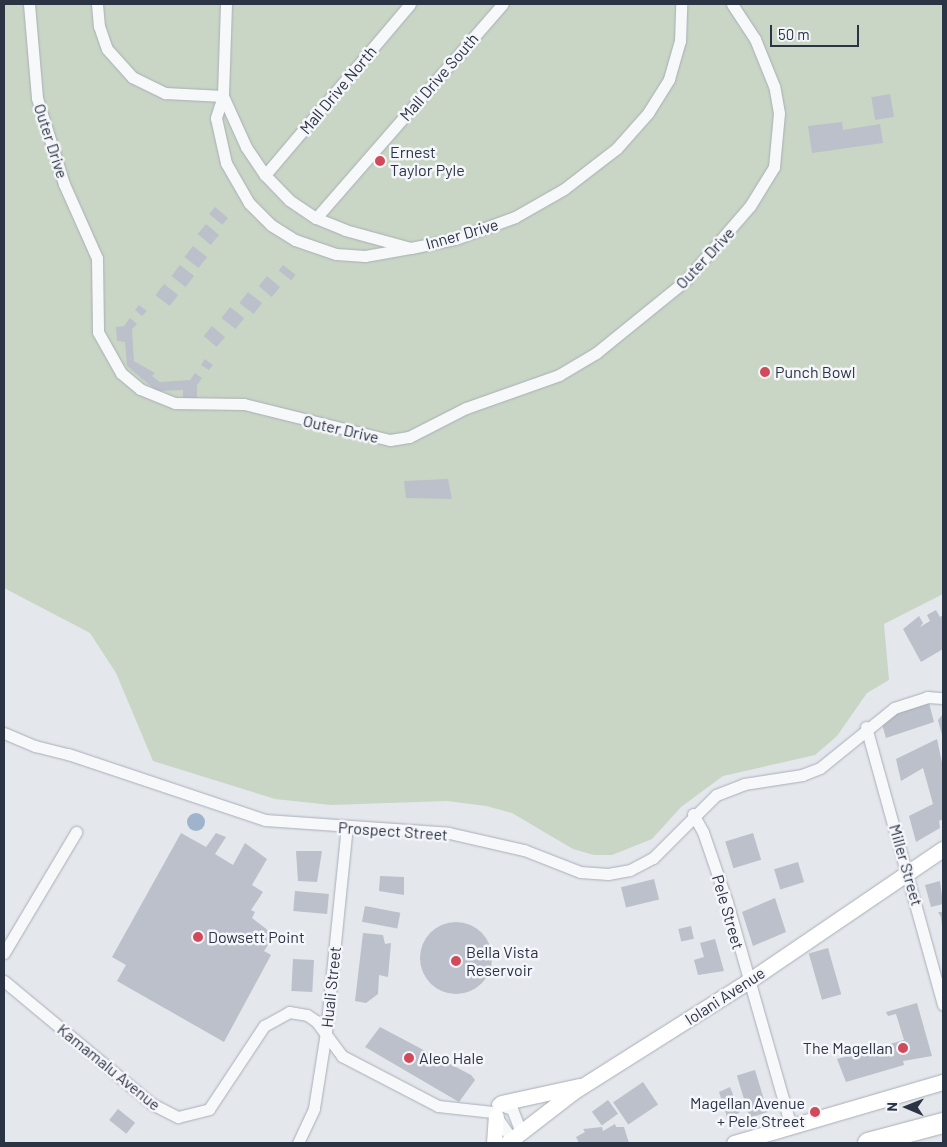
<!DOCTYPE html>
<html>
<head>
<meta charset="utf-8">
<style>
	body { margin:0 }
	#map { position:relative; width:947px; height:1147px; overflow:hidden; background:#e4e7ec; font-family:Barlow,sans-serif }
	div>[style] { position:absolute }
	.green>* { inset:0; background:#c9d6c5 }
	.water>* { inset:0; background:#9fb4cc }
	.round { border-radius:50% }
	.building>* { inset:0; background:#bbc0ca; transform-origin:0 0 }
	.roads { filter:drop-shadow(0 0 1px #a9aeb7) drop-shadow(0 0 1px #a9aeb7) }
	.street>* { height:11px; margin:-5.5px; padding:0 5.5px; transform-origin:5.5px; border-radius:5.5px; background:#f7f8fa }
	.secondary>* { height:15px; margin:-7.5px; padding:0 7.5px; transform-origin:7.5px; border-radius:7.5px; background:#fff }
	.highway>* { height:20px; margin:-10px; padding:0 10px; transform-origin:10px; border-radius:10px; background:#fff }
	.dots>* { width:14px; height:14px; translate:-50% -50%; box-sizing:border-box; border:2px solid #f4f6f9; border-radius:50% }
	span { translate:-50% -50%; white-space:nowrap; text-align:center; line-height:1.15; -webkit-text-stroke:5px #f4f6f9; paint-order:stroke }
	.street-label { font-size:16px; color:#2b3445 }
	.poi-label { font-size:16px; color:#2b3445 }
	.left { translate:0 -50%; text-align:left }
	.right { translate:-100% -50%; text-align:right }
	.frame { position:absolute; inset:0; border:5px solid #2b3445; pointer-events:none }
	.north { position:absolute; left:882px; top:1082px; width:50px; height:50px; -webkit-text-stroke:4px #f4f6f9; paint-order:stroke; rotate:271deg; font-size:14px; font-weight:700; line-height:20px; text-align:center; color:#2b3445 }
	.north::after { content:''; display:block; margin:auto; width:18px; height:22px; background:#2b3445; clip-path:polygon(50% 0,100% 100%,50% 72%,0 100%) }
	.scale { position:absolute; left:770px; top:25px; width:89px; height:22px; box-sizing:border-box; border:2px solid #2b3445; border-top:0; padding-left:6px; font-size:15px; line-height:18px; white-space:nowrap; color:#2b3445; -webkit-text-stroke:4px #f4f6f9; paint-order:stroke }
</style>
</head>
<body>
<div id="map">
	<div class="green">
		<i style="clip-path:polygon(4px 4px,943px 4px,943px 594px,884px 624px,889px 680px,867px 693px,837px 736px,815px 755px,723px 776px,681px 807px,652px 839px,612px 855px,594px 855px,573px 849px,512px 813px,486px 806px,447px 801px,331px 805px,275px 799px,153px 761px,116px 673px,90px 633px,4px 588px)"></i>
	</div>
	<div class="water">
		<i class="round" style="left:187px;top:813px;width:18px;height:18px"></i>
	</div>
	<div class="building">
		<i style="left:890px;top:94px;width:23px;height:19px;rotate:80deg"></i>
		<i style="clip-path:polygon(842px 122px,843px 130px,880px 124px,883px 143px,812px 153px,808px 126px)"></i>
		<i style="left:215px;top:207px;width:17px;height:9px;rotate:40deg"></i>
		<i style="left:206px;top:224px;width:17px;height:13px;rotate:40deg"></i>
		<i style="left:193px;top:246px;width:18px;height:14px;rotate:38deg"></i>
		<i style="left:180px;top:265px;width:18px;height:14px;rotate:38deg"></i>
		<i style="left:283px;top:265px;width:16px;height:7px;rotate:38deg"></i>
		<i style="left:267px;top:276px;width:17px;height:13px;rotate:40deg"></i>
		<i style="left:164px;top:284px;width:18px;height:14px;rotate:38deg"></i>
		<i style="left:248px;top:292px;width:18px;height:14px;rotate:38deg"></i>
		<i style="clip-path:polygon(139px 305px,147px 311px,142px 316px,135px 310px)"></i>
		<i style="left:230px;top:307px;width:18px;height:14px;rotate:38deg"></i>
		<i style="clip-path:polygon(130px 318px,137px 324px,132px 329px,134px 361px,155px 373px,152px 376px,160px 382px,190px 380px,195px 373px,202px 378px,197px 385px,197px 399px,183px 399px,183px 390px,157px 391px,127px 366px,125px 342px,117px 341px,116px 327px,124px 326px)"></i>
		<i style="left:212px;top:326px;width:17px;height:13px;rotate:40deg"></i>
		<i style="clip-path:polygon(205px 359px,213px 365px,209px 370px,201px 365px)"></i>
		<i style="clip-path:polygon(448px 479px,452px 499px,406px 498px,404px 481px)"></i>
		<i style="clip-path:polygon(936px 610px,940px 617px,943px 615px,943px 649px,921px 662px,903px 629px,919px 616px,923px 623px,920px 627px,930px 621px,927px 615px)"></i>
		<i style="clip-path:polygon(928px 699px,934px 722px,886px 738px,881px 721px,885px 715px)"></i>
		<i style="clip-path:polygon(943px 714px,943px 739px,938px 720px)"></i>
		<i style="clip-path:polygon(937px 739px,943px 767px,943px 819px,939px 821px,940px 828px,916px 842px,909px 816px,933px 804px,923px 768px,901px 781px,896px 759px)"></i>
		<i style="clip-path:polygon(181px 833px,206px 847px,216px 833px,226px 837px,215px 854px,233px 865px,245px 843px,267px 859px,252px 885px,263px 892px,251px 910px,255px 912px,252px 918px,274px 935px,264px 951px,271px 955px,224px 1042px,117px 981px,126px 965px,112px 957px)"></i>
		<i style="left:753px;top:833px;width:28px;height:29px;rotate:73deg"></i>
		<i style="clip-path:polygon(296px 851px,322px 851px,317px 882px,298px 881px)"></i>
		<i style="left:798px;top:862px;width:21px;height:25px;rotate:73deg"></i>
		<i style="clip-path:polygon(380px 876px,404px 877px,404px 895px,379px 891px)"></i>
		<i style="left:654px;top:879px;width:21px;height:34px;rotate:76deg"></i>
		<i style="clip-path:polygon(940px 881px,943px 904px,931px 907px,925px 885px)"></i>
		<i style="left:295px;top:891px;width:34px;height:20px;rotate:5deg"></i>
		<i style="clip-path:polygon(775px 898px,786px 932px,753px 946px,742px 912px)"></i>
		<i style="left:365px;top:906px;width:36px;height:16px;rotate:11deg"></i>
		<i style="clip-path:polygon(938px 912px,943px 912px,943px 934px,941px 917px)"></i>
		<i class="round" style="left:420px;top:922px;width:72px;height:72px"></i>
		<i style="left:691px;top:926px;width:13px;height:13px;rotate:77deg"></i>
		<i style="clip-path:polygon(363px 933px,383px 935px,385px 944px,391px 943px,388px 977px,379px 975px,378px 994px,366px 1003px,355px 1001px)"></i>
		<i style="clip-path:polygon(715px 939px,724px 971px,698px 975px,694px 960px,704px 957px,700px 943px)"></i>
		<i style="left:828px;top:948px;width:48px;height:20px;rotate:74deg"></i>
		<i style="left:293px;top:959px;width:21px;height:32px;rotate:3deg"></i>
		<i style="clip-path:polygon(917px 1003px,932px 1056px,903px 1061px,904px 1065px,846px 1082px,837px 1059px,904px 1040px,896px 1014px,888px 1016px,886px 1012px)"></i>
		<i style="clip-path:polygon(380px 1027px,471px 1075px,475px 1080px,459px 1102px,365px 1047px)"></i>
		<i style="left:755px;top:1070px;width:44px;height:19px;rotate:73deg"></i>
		<i style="left:643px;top:1082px;width:27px;height:36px;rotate:56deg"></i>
		<i style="clip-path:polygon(730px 1087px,740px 1112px,728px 1120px,719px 1092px)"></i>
		<i style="left:608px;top:1100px;width:17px;height:20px;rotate:54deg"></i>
		<i style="left:118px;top:1109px;width:22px;height:14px;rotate:39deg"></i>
		<i style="clip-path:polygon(615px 1124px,616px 1127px,624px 1127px,629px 1143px,579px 1143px,576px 1137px,585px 1132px,583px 1129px,602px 1127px,603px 1131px)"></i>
	</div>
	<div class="roads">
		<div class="street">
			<i style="left:29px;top:4px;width:94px;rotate:85.1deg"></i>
			<i style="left:37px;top:98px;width:90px;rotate:72.6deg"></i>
			<i style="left:64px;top:184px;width:81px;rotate:66deg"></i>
			<i style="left:97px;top:258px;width:74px;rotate:89.2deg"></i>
			<i style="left:98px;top:332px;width:47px;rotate:60.7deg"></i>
			<i style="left:121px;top:373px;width:25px;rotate:40deg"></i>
			<i style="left:140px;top:389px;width:38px;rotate:22deg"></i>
			<i style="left:175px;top:403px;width:69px;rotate:0.8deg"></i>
			<i style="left:244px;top:404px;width:150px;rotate:13.9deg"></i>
			<i style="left:390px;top:440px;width:19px;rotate:-9deg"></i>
			<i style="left:409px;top:437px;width:64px;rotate:-27deg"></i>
			<i style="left:466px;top:408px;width:99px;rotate:-19.5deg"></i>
			<i style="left:559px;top:375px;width:43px;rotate:-30.7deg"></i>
			<i style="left:596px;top:353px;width:114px;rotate:-39deg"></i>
			<i style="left:685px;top:281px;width:99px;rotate:-49.1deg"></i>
			<i style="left:750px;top:206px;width:46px;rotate:-58.4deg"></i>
			<i style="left:774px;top:167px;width:54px;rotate:-84.7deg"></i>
			<i style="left:779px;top:113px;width:27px;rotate:-100deg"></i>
			<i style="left:774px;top:86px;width:51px;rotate:-112deg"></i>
			<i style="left:755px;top:39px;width:42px;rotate:-123.3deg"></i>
			<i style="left:97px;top:4px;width:22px;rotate:85deg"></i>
			<i style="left:99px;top:26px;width:24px;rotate:71deg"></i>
			<i style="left:107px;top:49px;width:38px;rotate:48deg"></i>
			<i style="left:132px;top:77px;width:37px;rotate:26deg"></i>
			<i style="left:165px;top:93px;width:58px;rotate:3deg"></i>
			<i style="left:223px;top:96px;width:23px;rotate:108deg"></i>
			<i style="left:216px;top:118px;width:46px;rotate:77.5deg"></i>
			<i style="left:226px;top:163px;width:46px;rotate:60.1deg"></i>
			<i style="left:249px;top:203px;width:31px;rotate:45deg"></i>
			<i style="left:271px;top:225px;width:28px;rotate:32deg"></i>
			<i style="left:295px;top:240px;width:43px;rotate:18.9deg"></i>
			<i style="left:336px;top:254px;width:29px;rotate:4deg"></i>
			<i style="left:365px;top:256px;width:47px;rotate:-9.9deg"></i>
			<i style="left:226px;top:4px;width:92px;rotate:91.9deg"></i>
			<i style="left:223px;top:96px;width:56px;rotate:65.7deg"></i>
			<i style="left:246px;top:147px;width:34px;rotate:56deg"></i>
			<i style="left:265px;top:175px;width:35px;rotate:46deg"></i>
			<i style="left:289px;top:200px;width:32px;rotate:34deg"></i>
			<i style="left:316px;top:218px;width:31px;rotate:22deg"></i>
			<i style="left:345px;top:230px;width:68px;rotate:15.3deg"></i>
			<i style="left:411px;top:248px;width:45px;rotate:-11.6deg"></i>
			<i style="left:455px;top:239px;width:64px;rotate:-20.1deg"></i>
			<i style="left:515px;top:217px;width:56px;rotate:-29.7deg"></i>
			<i style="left:564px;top:189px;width:67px;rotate:-37.7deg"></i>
			<i style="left:617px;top:148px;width:47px;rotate:-48.5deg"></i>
			<i style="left:648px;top:113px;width:40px;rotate:-58deg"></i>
			<i style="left:669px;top:79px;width:40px;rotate:-74deg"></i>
			<i style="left:680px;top:41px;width:37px;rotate:-88deg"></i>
			<i style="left:265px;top:175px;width:224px;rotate:-49.7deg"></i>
			<i style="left:316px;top:218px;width:284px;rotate:-48.9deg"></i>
			<i style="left:866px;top:727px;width:288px;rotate:74.5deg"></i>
			<i style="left:4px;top:733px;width:34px;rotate:23deg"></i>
			<i style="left:35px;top:746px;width:34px;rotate:14deg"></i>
			<i style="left:68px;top:754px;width:208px;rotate:18.5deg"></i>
			<i style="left:265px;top:820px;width:184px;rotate:4deg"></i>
			<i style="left:449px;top:833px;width:77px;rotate:12.8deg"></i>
			<i style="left:524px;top:850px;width:60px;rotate:21.4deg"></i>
			<i style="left:580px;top:872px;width:28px;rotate:4deg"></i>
			<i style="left:608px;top:874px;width:22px;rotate:-10deg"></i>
			<i style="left:630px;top:870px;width:26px;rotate:-28deg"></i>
			<i style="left:653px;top:858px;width:89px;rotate:-45deg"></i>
			<i style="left:716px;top:795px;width:30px;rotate:-21deg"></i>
			<i style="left:744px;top:784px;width:59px;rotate:-8.8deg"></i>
			<i style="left:802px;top:775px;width:19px;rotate:-21deg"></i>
			<i style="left:820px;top:768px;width:95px;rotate:-39deg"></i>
			<i style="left:894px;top:708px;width:35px;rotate:-18deg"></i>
			<i style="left:927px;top:697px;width:16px;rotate:4deg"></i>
			<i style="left:693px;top:814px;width:21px;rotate:61deg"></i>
			<i style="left:703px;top:832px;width:74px;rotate:71.1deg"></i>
			<i style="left:727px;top:902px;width:234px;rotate:74.1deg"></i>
			<i style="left:4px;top:953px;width:141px;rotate:-59.2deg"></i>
			<i style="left:4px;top:981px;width:192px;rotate:39.7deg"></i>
			<i style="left:152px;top:1104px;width:29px;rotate:27deg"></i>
			<i style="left:178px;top:1117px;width:32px;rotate:-14deg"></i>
			<i style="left:209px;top:1109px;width:100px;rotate:-56.5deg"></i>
			<i style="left:264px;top:1026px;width:29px;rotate:-29deg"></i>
			<i style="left:289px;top:1012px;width:18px;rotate:9deg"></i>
			<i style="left:307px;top:1015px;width:11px;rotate:34deg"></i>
			<i style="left:316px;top:1021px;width:44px;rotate:53.4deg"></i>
			<i style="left:342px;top:1056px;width:108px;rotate:27.5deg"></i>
			<i style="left:438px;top:1106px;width:55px;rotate:6.2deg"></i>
			<i style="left:493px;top:1112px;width:33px;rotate:55deg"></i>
			<i style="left:497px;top:1104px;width:16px;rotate:18deg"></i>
			<i style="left:512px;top:1109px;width:25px;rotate:69deg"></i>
			<i style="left:298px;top:1143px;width:38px;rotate:-65deg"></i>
			<i style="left:314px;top:1108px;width:77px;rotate:-81deg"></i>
			<i style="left:326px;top:1032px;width:206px;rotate:-84.2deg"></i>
		</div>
		<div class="secondary">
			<i style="left:501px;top:1103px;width:80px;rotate:-12.3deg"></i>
			<i style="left:494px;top:1143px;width:27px;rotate:-86deg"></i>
			<i style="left:507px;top:1143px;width:83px;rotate:-37.7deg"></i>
			<i style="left:573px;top:1092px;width:206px;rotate:-32.3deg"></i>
			<i style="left:747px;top:982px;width:237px;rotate:-34.2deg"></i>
			<i style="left:734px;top:1143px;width:218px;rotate:-16.3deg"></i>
		</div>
		<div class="highway">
			<i style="left:868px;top:1143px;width:78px;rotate:-14.9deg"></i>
		</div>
	</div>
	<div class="dots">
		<i style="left:380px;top:161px;background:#d1495b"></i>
		<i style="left:765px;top:372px;background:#d1495b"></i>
		<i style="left:198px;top:937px;background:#d1495b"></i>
		<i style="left:456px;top:961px;background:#d1495b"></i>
		<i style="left:903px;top:1048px;background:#d1495b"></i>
		<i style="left:409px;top:1058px;background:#d1495b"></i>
		<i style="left:815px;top:1112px;background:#d1495b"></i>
	</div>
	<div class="street-label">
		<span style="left:439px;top:77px;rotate:-49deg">Mall Drive South</span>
		<span style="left:338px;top:90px;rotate:-50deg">Mall Drive North</span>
		<span style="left:51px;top:141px;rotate:72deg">Outer Drive</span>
		<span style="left:462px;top:234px;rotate:-16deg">Inner Drive</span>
		<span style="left:705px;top:258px;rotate:-47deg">Outer Drive</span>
		<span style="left:341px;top:429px;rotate:13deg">Outer Drive</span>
		<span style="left:393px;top:831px;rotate:4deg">Prospect Street</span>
		<span style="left:906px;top:865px;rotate:74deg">Miller Street</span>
		<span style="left:728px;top:912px;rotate:74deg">Pele Street</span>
		<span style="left:331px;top:987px;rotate:-84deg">Huali Street</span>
		<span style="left:725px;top:996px;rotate:-33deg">Iolani Avenue</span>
		<span style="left:109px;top:1067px;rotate:39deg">Kamamalu Avenue</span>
	</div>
	<div class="poi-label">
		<span class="left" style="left:390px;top:161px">Ernest<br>Taylor Pyle</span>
		<span class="left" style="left:775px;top:372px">Punch Bowl</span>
		<span class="left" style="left:208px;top:937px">Dowsett Point</span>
		<span class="left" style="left:466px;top:961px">Bella Vista<br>Reservoir</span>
		<span class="right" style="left:893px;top:1048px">The Magellan</span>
		<span class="left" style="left:419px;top:1058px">Aleo Hale</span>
		<span class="right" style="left:805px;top:1112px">Magellan Avenue<br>+ Pele Street</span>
	</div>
	<div class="frame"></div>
	<div class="north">N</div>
	<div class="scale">50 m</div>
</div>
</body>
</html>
